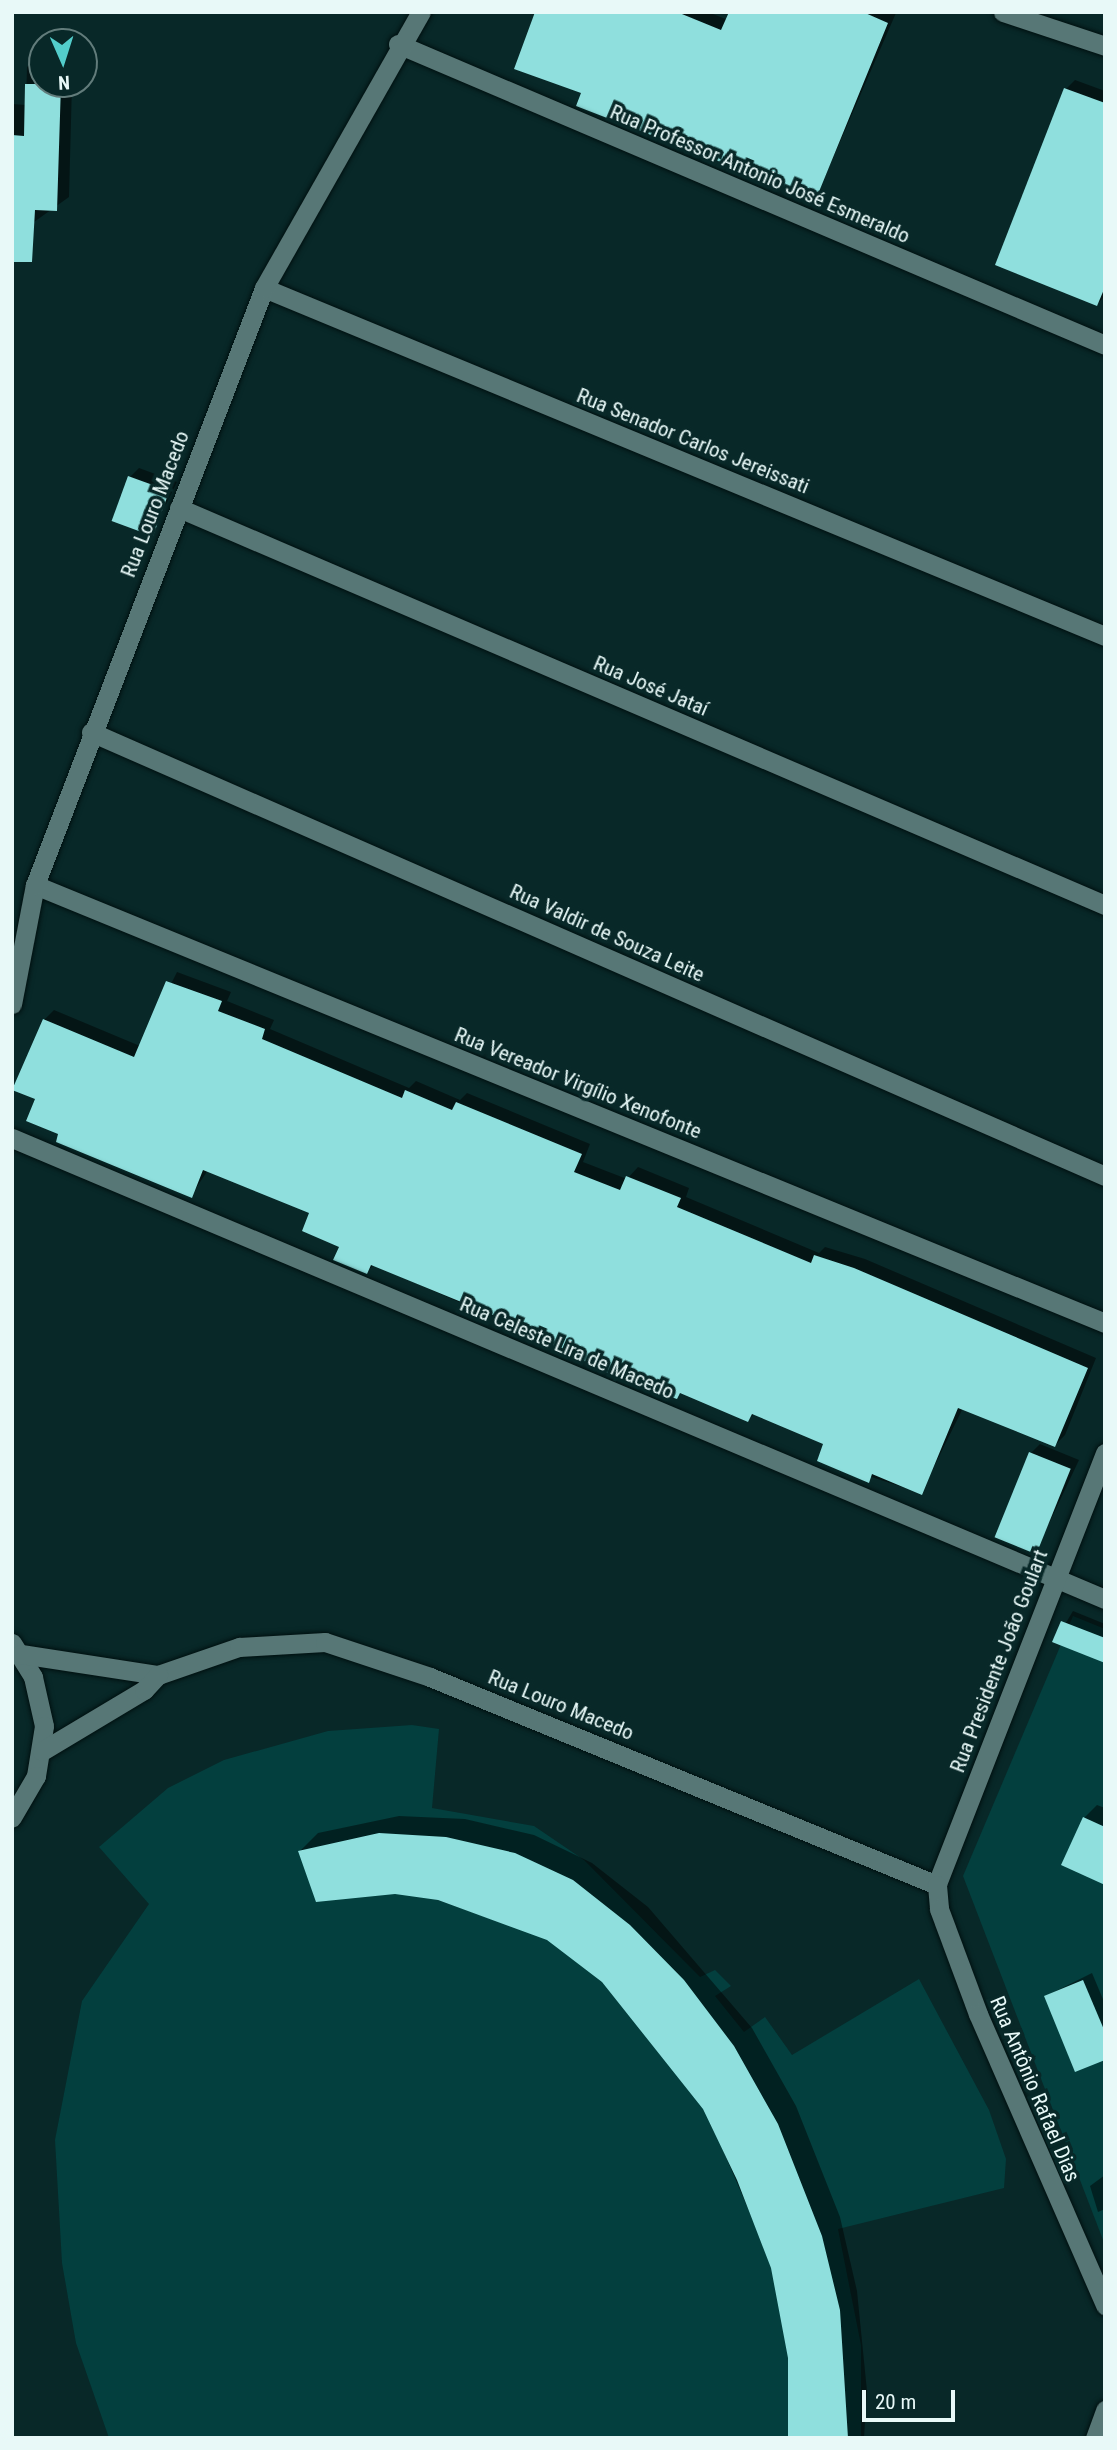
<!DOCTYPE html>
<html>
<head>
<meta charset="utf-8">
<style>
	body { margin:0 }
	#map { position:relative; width:1117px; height:2450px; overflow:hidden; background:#082828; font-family:"Roboto Condensed",sans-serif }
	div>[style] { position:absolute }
	.green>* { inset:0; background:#033f3e }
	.shadow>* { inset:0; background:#0007 }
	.building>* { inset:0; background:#8fdfdd; transform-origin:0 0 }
	.roads { filter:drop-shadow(0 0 2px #001010) drop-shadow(0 0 2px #001010) }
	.minor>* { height:19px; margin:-9.5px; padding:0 9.5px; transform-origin:9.5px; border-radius:9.5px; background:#577776 }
	.tertiary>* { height:19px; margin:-9.5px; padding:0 9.5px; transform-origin:9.5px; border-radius:9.5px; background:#577776 }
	span { translate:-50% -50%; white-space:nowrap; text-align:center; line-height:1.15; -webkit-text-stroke:7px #082828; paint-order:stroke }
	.street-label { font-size:21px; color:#e8f9f8 }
	.frame { position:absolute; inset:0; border:14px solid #e8f9f8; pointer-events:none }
	.north { position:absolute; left:28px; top:28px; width:70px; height:70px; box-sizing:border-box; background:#082828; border:2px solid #627c7b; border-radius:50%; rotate:177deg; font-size:19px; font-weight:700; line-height:28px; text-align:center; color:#e8f9f8 }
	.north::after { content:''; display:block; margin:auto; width:24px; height:32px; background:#53cdcb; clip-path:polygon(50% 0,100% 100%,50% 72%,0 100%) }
	.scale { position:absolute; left:862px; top:2390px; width:93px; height:32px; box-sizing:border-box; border:4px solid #e8f9f8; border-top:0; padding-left:9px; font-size:21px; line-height:24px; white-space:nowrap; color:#e8f9f8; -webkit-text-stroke:5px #082828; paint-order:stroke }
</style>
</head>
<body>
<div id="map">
	<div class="green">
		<i style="clip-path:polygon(1073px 1616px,1105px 1629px,1105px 2245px,963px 1876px)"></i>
		<i style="clip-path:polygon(412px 1725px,439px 1729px,432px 1808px,534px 1826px,584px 1860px,700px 1977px,715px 1970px,731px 1986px,715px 1996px,744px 2032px,765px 2017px,792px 2055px,919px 1979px,989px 2110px,1006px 2159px,1004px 2188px,838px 2229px,861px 2345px,861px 2438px,109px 2438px,76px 2343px,62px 2263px,55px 2140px,82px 2001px,149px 1904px,99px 1847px,168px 1788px,224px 1760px,328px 1731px)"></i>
	</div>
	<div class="shadow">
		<i style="clip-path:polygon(537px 12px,708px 12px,728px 20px,731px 12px,896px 13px,816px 197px,583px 92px)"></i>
		<i style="clip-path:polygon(40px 55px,42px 84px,72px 84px,69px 197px,34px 222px,12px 221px,12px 104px,26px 105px,27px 67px)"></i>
		<i style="clip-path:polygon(1075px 80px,1105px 91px,1105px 296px,1097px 304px,1066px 89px)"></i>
		<i style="clip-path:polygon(139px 468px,177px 482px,151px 535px,130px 477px)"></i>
		<i style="clip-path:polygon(177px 972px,231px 992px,227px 1001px,274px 1020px,270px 1029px,409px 1088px,416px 1081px,460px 1100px,467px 1093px,590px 1144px,583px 1162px,627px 1179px,638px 1167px,689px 1188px,686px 1197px,819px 1253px,825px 1247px,865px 1259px,1096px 1358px,1065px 1435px,1055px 1445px,963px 1408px,921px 1493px,819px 1460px,826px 1443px,755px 1413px,748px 1420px,681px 1392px,677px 1397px,374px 1265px,366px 1272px,311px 1213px,208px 1170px,191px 1196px,38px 1099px,44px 1020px,54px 1010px,140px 1046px)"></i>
		<i style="clip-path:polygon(1040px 1444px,1079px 1460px,1035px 1553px,1031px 1453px)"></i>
		<i style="clip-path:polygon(1073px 1611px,1105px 1624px,1105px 1661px,1055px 1641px)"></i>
		<i style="clip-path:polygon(1097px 1805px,1105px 1808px,1105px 1884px,1084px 1818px)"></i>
		<i style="clip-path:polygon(399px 1816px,465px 1819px,534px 1835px,592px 1863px,648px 1907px,752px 2028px,796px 2106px,840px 2217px,857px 2291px,867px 2391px,864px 2438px,790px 2438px,790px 2358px,773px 2267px,705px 2108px,603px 1981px,547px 1939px,300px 1851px,318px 1833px)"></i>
		<i style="clip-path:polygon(1092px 1973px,1105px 2004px,1105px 2058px,1046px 1996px)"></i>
		<i style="clip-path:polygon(1105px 2175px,1105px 2209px,1098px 2212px,1090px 2186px)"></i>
	</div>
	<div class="building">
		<i style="clip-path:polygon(535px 12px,677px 12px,721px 30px,729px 12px,863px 12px,888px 23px,816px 199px,576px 106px,581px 93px,514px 69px)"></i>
		<i style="clip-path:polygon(25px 84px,61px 84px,57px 211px,35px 210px,32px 262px,12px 262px,12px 135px,24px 136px)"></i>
		<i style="clip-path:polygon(1064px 88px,1105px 103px,1105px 287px,1097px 306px,995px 265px)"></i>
		<i style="left:128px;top:476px;width:44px;height:48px;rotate:20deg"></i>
		<i style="clip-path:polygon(166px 981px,222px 1001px,218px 1011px,265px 1029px,262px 1039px,402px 1098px,405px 1090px,452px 1110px,456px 1102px,582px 1154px,574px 1172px,620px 1190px,626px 1176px,681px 1198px,677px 1207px,811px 1263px,814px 1255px,854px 1268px,1088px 1368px,1055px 1447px,958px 1408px,922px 1495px,872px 1474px,869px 1483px,817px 1461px,823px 1444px,752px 1414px,748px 1422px,680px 1393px,677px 1399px,626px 1382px,493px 1315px,371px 1265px,367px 1274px,333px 1260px,339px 1247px,302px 1231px,309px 1213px,203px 1170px,192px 1198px,56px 1142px,58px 1134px,26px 1121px,35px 1099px,12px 1090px,43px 1019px,134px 1057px)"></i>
		<i style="left:1029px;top:1452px;width:45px;height:92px;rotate:22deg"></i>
		<i style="clip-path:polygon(1061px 1621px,1105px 1638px,1105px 1663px,1052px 1642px)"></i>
		<i style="clip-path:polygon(1083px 1817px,1105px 1827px,1105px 1885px,1061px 1865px)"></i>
		<i style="clip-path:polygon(379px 1833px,446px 1837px,515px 1853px,573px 1880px,630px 1925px,684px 1980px,734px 2046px,778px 2124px,822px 2236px,840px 2310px,848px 2438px,788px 2438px,788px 2358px,771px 2268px,737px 2180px,703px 2109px,602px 1982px,547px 1940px,438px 1900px,395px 1894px,316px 1902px,298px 1851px)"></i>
		<i style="clip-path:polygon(1083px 1980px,1105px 2032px,1105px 2060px,1075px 2072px,1044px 1996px)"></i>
	</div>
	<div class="roads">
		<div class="minor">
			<i style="left:1003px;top:12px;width:108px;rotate:18.4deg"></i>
			<i style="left:398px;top:44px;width:768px;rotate:23.06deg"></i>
			<i style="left:264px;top:288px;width:910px;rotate:22.48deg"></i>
			<i style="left:179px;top:508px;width:1008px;rotate:23.21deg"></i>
			<i style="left:91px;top:732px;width:1107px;rotate:23.65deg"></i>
			<i style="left:35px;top:885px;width:1156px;rotate:22.26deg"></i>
			<i style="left:12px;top:1004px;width:121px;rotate:-79.1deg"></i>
			<i style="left:35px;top:885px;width:639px;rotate:-69.01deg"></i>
			<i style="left:264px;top:288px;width:318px;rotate:-60.4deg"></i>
			<i style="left:12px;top:1138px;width:1186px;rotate:22.87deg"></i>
			<i style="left:12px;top:1643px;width:40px;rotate:58deg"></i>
			<i style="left:33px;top:1677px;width:50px;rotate:77.3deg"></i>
			<i style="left:44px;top:1726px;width:51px;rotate:99.1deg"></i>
			<i style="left:36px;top:1776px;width:48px;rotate:120.3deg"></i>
			<i style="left:21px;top:1654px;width:139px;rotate:8.7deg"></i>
			<i style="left:158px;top:1675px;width:86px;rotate:-19.1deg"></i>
			<i style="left:239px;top:1647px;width:86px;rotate:-3.3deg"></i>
			<i style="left:325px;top:1642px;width:111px;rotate:18.4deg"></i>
			<i style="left:430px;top:1677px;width:548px;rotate:22.31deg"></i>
			<i style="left:42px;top:1751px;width:119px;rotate:-30.9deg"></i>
			<i style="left:144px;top:1690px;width:21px;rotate:-47deg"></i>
		</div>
		<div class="tertiary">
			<i style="left:1105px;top:1453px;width:464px;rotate:111.3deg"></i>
			<i style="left:937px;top:1885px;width:24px;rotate:85deg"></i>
			<i style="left:939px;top:1909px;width:112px;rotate:69.6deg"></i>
			<i style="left:978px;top:2014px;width:318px;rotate:66.4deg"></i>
			<i style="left:1095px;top:2438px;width:30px;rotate:-70deg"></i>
		</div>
	</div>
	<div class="street-label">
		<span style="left:760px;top:174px;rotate:23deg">Rua Professor Antonio José Esmeraldo</span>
		<span style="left:693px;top:441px;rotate:22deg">Rua Senador Carlos Jereissati</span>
		<span style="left:155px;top:504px;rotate:-69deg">Rua Louro Macedo</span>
		<span style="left:651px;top:686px;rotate:23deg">Rua José Jataí</span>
		<span style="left:607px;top:933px;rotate:24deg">Rua Valdir de Souza Leite</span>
		<span style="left:578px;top:1083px;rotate:22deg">Rua Vereador Virgílio Xenofonte</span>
		<span style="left:567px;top:1348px;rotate:23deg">Rua Celeste Lira de Macedo</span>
		<span style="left:999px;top:1661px;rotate:-69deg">Rua Presidente João Goulart</span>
		<span style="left:561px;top:1705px;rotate:22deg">Rua Louro Macedo</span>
		<span style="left:1035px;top:2089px;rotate:67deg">Rua Antônio Rafael Dias</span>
	</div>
	<div class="frame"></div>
	<div class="north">N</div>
	<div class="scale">20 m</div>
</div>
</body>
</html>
